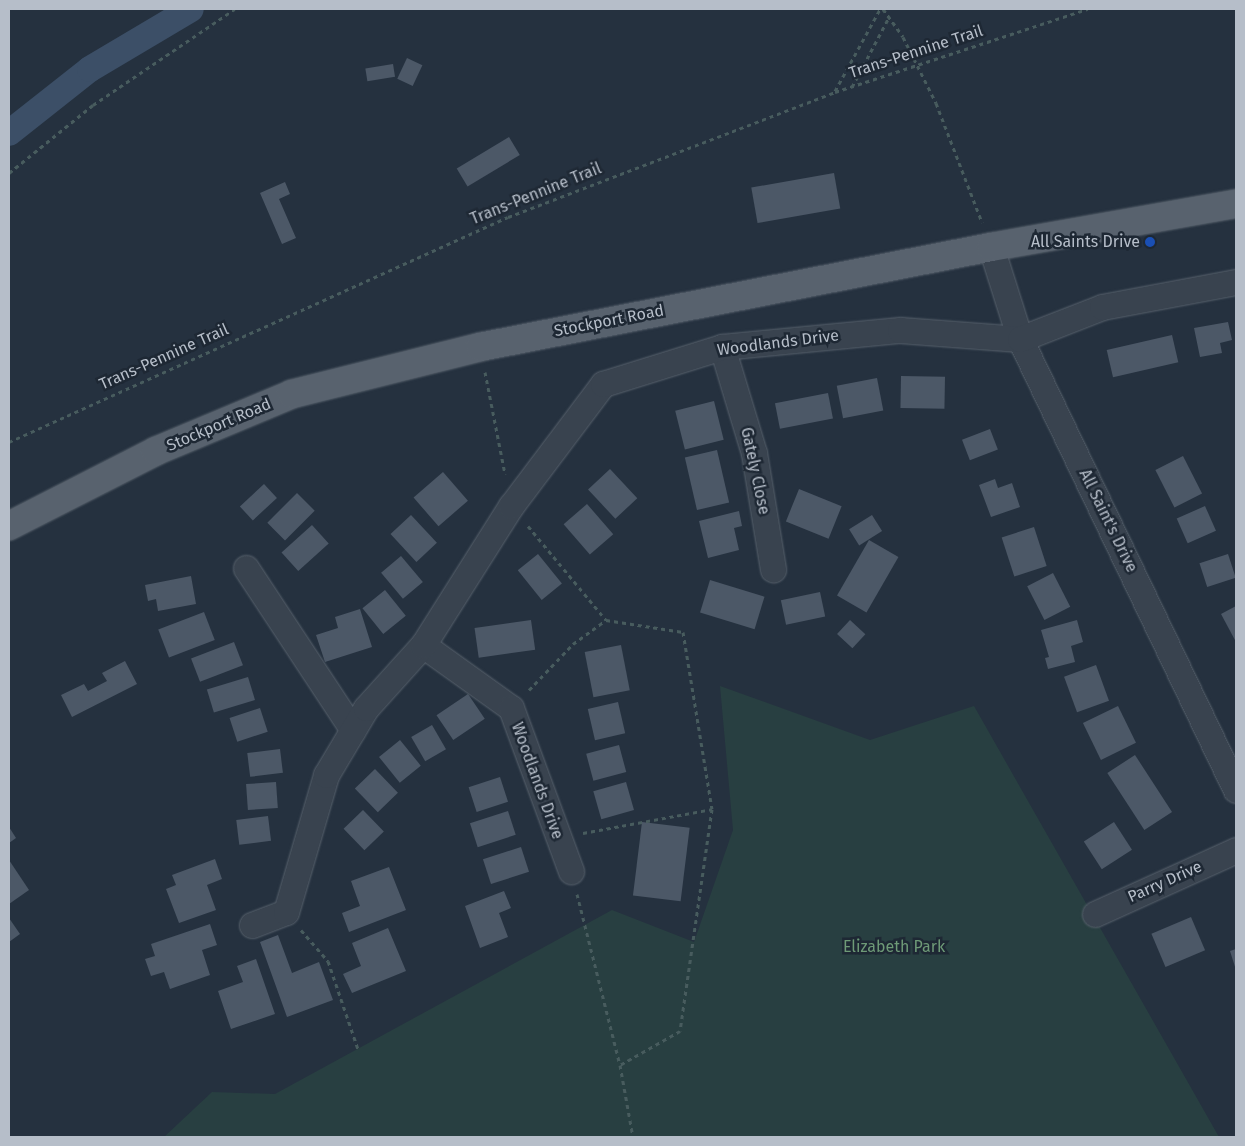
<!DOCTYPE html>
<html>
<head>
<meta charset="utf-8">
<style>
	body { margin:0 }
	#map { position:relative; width:1245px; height:1146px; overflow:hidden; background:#25313f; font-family:"Fira Sans",sans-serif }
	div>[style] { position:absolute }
	.green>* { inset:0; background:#283f41 }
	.canal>* { height:26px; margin:-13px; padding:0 13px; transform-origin:13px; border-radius:13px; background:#3c4f67 }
	.building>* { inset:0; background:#4c5867; transform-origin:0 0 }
	.path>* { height:3px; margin-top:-1.5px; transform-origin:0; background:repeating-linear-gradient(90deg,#485c5e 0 4px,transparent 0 8px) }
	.roads { filter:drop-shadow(0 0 1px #57616c) drop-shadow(0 0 1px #57616c) }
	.street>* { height:25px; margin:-12.5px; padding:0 12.5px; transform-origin:12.5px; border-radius:12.5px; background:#39434f }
	.primary>* { height:28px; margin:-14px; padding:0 14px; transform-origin:14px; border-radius:14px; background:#58626e }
	.path-bridge>* { height:3px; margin-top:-1.5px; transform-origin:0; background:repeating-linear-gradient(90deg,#485c5e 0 4px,transparent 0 8px) }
	.dots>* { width:14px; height:14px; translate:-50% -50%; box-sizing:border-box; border:2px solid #1e2834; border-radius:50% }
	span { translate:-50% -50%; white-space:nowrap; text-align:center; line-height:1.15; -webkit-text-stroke:5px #1e2834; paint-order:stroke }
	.street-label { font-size:16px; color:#b6bec9 }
	.poi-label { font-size:16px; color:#b6bec9 }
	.right { translate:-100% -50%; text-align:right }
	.park-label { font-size:16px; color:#6e9a77 }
	.frame { position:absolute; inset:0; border:10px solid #b6bec9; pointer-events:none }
</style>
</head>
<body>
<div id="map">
	<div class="green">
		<i style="clip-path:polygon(720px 686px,870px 740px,974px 706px,1219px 1137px,164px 1137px,212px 1092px,275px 1094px,612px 910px,694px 942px,733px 830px)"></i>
	</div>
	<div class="canal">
		<i style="left:9px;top:133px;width:103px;rotate:-38.3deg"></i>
		<i style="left:90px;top:69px;width:117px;rotate:-30.7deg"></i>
	</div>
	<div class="building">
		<i style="left:407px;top:58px;width:17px;height:23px;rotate:25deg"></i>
		<i style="left:393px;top:64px;width:13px;height:28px;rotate:81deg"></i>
		<i style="left:509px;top:137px;width:21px;height:61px;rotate:59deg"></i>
		<i style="left:834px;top:173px;width:36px;height:84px;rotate:80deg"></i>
		<i style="clip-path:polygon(285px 182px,290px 194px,279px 199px,296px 238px,282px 244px,260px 193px)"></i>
		<i style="clip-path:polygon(1228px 322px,1232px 340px,1220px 343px,1222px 353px,1200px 357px,1194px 328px)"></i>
		<i style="left:1172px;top:335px;width:28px;height:67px;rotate:77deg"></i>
		<i style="left:901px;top:376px;width:44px;height:32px;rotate:1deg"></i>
		<i style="left:877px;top:378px;width:33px;height:41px;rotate:79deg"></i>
		<i style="left:828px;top:393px;width:26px;height:54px;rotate:79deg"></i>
		<i style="left:714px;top:401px;width:40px;height:40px;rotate:76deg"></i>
		<i style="left:990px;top:429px;width:22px;height:30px;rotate:69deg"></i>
		<i style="left:717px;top:450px;width:54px;height:33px;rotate:77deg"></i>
		<i style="left:1183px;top:456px;width:42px;height:31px;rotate:63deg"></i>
		<i style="left:610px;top:469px;width:40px;height:30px;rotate:47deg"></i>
		<i style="left:443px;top:472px;width:38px;height:39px;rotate:49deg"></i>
		<i style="clip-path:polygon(995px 479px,998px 488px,1012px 483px,1020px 507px,991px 517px,979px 485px)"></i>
		<i style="left:264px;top:484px;width:19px;height:33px;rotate:47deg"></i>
		<i style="left:799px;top:489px;width:46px;height:35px;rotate:22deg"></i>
		<i style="left:297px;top:493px;width:25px;height:42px;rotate:45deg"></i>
		<i style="left:587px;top:504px;width:40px;height:31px;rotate:49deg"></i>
		<i style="left:1205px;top:506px;width:27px;height:31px;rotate:66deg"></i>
		<i style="clip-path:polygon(739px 511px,742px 526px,734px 528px,739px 550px,708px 558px,699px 521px)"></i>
		<i style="left:411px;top:515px;width:38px;height:28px;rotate:47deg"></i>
		<i style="left:872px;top:515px;width:19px;height:27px;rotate:58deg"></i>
		<i style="left:312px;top:525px;width:25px;height:41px;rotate:48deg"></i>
		<i style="left:1034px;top:527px;width:41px;height:34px;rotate:72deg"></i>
		<i style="left:869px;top:540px;width:34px;height:64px;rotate:30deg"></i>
		<i style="left:538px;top:554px;width:38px;height:26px;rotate:51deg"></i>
		<i style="left:1228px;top:554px;width:25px;height:30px;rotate:72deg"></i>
		<i style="left:401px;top:556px;width:34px;height:26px;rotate:50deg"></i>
		<i style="left:1053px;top:573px;width:38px;height:29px;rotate:63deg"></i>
		<i style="clip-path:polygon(191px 576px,196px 604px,158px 611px,156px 599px,148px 601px,145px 585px)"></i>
		<i style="left:710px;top:580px;width:57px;height:34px;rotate:17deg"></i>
		<i style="left:385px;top:590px;width:33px;height:29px;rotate:51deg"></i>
		<i style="left:820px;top:592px;width:25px;height:40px;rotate:78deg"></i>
		<i style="clip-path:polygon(1236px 606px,1236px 642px,1221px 614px)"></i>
		<i style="clip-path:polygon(360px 609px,372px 647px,325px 662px,316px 635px,338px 628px,335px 617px)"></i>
		<i style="left:204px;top:612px;width:30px;height:49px;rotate:69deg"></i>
		<i style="left:531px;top:620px;width:30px;height:57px;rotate:82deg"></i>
		<i style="left:850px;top:620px;width:21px;height:19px;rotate:43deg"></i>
		<i style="clip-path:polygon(1077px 620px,1083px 642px,1071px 646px,1075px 662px,1048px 669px,1045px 658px,1049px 657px,1041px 630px)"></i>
		<i style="left:234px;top:642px;width:25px;height:46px;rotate:69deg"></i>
		<i style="left:621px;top:645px;width:46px;height:37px;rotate:79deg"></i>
		<i style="clip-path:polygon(125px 661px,137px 684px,72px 717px,61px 695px,84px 684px,88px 691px,107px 681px,102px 673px)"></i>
		<i style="left:1096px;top:665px;width:38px;height:34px;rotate:70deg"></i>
		<i style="left:248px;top:677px;width:24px;height:43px;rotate:73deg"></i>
		<i style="left:468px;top:694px;width:30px;height:38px;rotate:56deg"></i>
		<i style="left:618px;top:702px;width:32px;height:31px;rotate:77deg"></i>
		<i style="left:1118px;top:706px;width:41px;height:39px;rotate:64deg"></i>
		<i style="left:260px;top:708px;width:25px;height:32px;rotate:72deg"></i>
		<i style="left:432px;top:725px;width:28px;height:24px;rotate:60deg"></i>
		<i style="left:400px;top:740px;width:33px;height:27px;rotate:51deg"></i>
		<i style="left:619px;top:745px;width:28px;height:34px;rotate:75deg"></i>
		<i style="left:280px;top:749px;width:24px;height:33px;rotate:83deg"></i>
		<i style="left:1135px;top:755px;width:68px;height:33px;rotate:57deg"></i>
		<i style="left:375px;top:769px;width:33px;height:28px;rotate:46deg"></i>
		<i style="left:500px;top:777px;width:26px;height:33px;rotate:72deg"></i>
		<i style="left:276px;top:782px;width:26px;height:30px;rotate:86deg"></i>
		<i style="left:626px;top:782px;width:29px;height:34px;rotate:74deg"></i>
		<i style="left:363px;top:810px;width:30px;height:27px;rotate:46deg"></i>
		<i style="left:508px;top:811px;width:25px;height:40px;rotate:72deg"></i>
		<i style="left:268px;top:816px;width:25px;height:32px;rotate:83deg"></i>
		<i style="left:642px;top:822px;width:48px;height:74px;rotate:7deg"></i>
		<i style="left:1114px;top:822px;width:33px;height:36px;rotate:57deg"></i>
		<i style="clip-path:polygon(9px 827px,16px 838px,9px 843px)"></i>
		<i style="left:521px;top:847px;width:26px;height:40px;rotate:72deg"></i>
		<i style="clip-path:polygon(215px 859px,222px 879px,207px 885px,216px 910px,179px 923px,166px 889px,176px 885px,172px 875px)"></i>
		<i style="clip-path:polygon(9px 860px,29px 890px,9px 904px)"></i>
		<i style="clip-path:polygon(389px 867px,406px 910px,349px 932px,342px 913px,360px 906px,351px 881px)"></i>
		<i style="clip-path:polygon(504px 891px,511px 908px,499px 913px,508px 937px,480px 948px,465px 906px)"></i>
		<i style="left:1191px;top:917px;width:36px;height:43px;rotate:67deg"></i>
		<i style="clip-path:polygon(9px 918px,20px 934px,9px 942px)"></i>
		<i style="clip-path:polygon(210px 924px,217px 945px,202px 950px,210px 975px,170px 989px,164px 972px,151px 976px,145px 959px,155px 956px,151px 944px)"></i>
		<i style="clip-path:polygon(388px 928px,406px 971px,352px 993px,343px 974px,361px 966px,352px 943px)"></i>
		<i style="clip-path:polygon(278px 935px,292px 973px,319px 962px,333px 1000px,287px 1017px,260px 942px)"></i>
		<i style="clip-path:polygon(1236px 949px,1236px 970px,1230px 951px)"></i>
		<i style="clip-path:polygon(256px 959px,275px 1014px,231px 1029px,218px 991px,243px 982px,237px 966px)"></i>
	</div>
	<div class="path">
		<i style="left:883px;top:9px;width:34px;rotate:54deg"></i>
		<i style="left:852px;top:87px;width:79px;rotate:-62.1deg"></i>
		<i style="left:835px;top:91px;width:94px;rotate:-61.2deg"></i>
		<i style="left:936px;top:103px;width:128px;rotate:68.9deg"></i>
		<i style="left:9px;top:173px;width:108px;rotate:-39deg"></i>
		<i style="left:93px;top:105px;width:171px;rotate:-34.1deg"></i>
		<i style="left:485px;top:372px;width:104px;rotate:78.9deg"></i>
		<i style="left:9px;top:442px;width:547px;rotate:-24.27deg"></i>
		<i style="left:508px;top:217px;width:350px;rotate:-20.9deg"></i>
		<i style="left:835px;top:92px;width:266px;rotate:-18.2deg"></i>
		<i style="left:528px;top:526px;width:122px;rotate:50.3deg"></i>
		<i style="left:606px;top:620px;width:78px;rotate:8.9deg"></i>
		<i style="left:683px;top:632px;width:179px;rotate:80.7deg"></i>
		<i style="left:712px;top:809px;width:224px;rotate:98.2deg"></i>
		<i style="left:680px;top:1031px;width:69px;rotate:150.5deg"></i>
		<i style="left:620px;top:1065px;width:73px;rotate:79.8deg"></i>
		<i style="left:529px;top:690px;width:64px;rotate:-46.3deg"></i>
		<i style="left:573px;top:644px;width:41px;rotate:-36deg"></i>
		<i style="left:583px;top:833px;width:131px;rotate:-10.5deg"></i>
		<i style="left:577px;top:894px;width:176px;rotate:75.9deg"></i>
		<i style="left:301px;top:930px;width:41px;rotate:48.9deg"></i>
		<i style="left:328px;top:961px;width:93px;rotate:71.2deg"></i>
	</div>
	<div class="roads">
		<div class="street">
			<i style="left:991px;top:247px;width:96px;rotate:72.5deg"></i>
			<i style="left:1020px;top:339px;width:500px;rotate:64.41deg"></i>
			<i style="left:722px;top:347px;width:111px;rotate:73.2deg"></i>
			<i style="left:754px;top:453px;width:118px;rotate:80.7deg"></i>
			<i style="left:246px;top:568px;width:194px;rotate:56.6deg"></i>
			<i style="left:423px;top:645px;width:108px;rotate:35.6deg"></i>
			<i style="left:511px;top:708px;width:174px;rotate:69.8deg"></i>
			<i style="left:1095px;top:914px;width:155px;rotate:-24.4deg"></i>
			<i style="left:252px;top:925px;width:36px;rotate:-21deg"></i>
			<i style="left:286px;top:912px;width:143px;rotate:-73.7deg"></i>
			<i style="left:326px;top:775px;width:78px;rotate:-59.2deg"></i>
			<i style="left:366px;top:708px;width:85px;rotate:-47.9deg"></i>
			<i style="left:423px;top:645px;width:165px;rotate:-57.7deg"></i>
			<i style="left:511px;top:506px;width:153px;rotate:-53deg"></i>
			<i style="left:603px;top:384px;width:125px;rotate:-17.3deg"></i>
			<i style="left:722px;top:347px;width:179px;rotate:-5.5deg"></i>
			<i style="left:900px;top:330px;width:120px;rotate:4.3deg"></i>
			<i style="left:1020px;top:339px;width:88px;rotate:-21.3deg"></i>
			<i style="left:1102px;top:307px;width:136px;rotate:-10.6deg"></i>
		</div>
		<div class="primary">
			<i style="left:9px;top:526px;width:165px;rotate:-27deg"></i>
			<i style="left:156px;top:451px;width:147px;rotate:-22.7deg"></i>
			<i style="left:292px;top:394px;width:194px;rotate:-14deg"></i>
			<i style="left:480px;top:347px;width:521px;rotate:-11.07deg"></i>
			<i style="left:991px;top:247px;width:249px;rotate:-10deg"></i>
		</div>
	</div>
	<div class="path-bridge">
		<i style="left:903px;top:37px;width:74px;rotate:63.4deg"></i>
	</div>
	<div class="dots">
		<i style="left:1150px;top:242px;background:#1a4fb4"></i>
	</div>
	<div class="street-label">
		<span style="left:916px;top:52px;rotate:-18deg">Trans-Pennine Trail</span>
		<span style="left:536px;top:194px;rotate:-22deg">Trans-Pennine Trail</span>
		<span style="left:609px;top:321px;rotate:-11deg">Stockport Road</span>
		<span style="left:778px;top:343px;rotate:-7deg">Woodlands Drive</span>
		<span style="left:164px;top:357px;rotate:-24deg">Trans-Pennine Trail</span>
		<span style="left:219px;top:425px;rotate:-23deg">Stockport Road</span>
		<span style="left:755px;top:471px;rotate:78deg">Gately Close</span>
		<span style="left:1108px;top:521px;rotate:64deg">All Saint's Drive</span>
		<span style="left:537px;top:781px;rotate:70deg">Woodlands Drive</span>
		<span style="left:1165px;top:882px;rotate:-24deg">Parry Drive</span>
	</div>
	<div class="poi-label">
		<span class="right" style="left:1140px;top:242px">All Saints Drive</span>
	</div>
	<div class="park-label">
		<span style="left:894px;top:947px">Elizabeth Park</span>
	</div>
	<div class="frame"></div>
</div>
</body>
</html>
